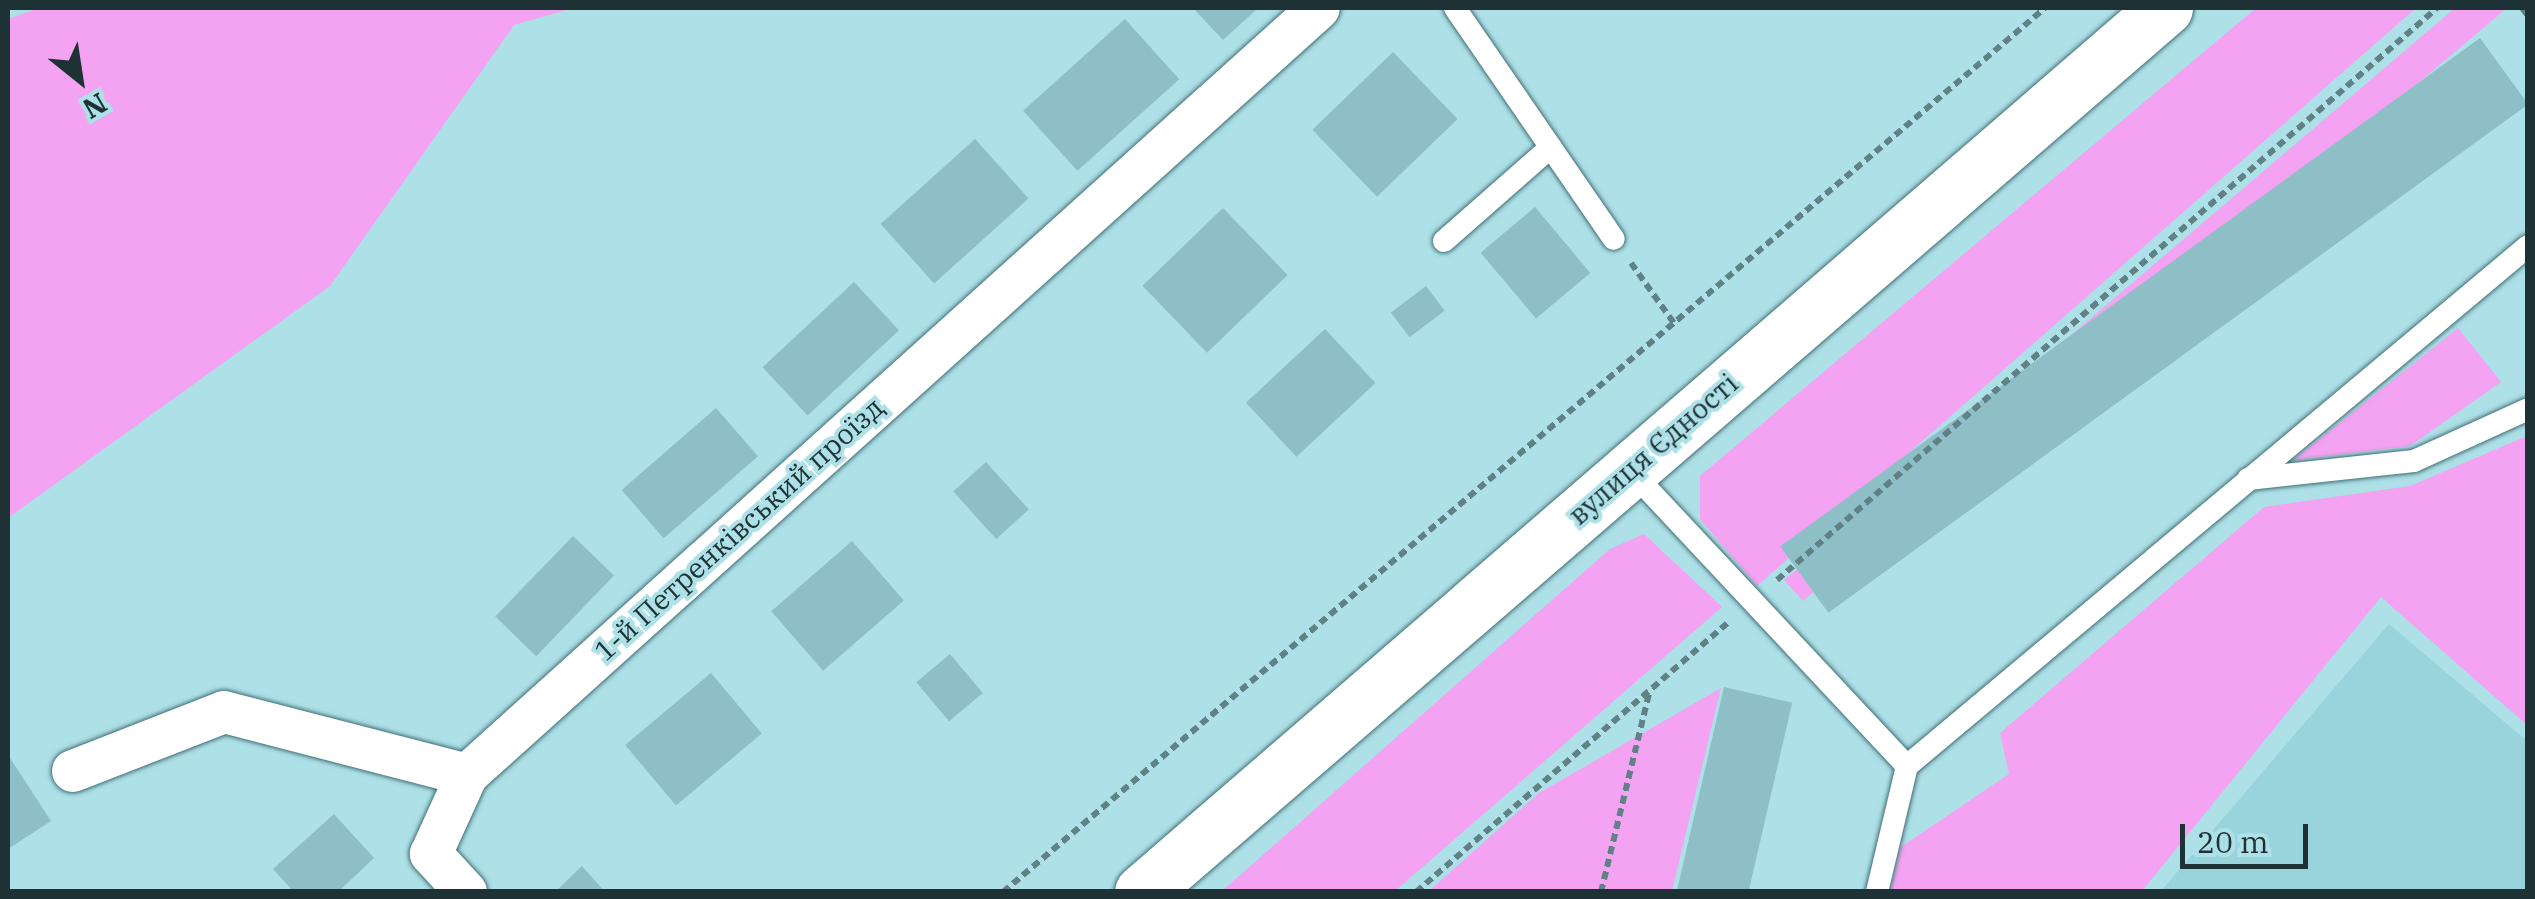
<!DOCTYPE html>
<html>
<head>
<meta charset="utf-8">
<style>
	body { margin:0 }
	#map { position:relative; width:2535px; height:899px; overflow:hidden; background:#aee0e7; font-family:"IBM Plex Serif",serif }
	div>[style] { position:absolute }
	.built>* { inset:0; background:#99d4dd }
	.green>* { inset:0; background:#f3a3f2 }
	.building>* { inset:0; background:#8ebec6; transform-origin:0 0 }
	.path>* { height:6px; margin-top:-3px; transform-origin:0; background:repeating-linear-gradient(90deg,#608287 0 8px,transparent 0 13px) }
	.roads { filter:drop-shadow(0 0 2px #416f76) drop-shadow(0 0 2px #416f76) }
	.lane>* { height:22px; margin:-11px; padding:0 11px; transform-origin:11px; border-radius:11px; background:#fff }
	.street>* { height:42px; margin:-21px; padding:0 21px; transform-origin:21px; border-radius:21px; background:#fff }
	.secondary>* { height:55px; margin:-27.5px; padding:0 27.5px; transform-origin:27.5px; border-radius:27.5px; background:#fff }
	span { translate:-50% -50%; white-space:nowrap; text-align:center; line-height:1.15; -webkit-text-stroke:8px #aee0e7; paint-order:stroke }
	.street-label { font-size:28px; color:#1e3235 }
	.frame { position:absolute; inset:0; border:10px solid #1e3235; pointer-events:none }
	.north { position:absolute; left:30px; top:30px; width:100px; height:100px; -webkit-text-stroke:8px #aee0e7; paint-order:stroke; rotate:150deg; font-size:28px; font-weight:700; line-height:40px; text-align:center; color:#1e3235 }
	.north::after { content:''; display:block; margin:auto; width:35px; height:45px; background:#1e3235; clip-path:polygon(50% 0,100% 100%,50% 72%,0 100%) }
	.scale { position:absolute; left:2180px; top:824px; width:128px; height:45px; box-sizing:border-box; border:5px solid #1e3235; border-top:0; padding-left:12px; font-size:30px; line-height:35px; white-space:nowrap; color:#1e3235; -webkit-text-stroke:8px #aee0e7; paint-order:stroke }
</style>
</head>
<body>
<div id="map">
	<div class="built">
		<i style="clip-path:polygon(2389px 624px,2527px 741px,2527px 891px,2161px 891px)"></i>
	</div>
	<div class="green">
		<i style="clip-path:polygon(39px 8px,573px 8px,514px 25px,330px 286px,8px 518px,8px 19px)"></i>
		<i style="clip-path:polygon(2256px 8px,2416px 8px,1757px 586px,1700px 519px,1700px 476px)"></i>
		<i style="clip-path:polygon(2455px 8px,2507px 8px,1803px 601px,1784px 580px)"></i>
		<i style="clip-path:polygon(2458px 328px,2501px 382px,2410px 446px,2293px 460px)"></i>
		<i style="clip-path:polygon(2527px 436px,2527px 725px,2381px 597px,2142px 891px,1890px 891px,1901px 847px,2009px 774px,2000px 733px,2264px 507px,2410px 486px)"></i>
		<i style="clip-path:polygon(1644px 534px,1722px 607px,1395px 891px,1222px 891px,1610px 549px)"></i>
		<i style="clip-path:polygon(1721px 688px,1672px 891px,1429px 891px,1539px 793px)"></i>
	</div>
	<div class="building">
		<i style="clip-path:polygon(1193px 8px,1258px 8px,1223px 40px)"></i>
		<i style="left:1125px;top:19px;width:81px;height:137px;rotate:48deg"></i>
		<i style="left:2480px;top:38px;width:82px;height:865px;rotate:54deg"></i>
		<i style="left:1393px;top:52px;width:93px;height:112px;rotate:46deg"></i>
		<i style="left:975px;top:139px;width:80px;height:127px;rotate:48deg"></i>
		<i style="left:1535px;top:207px;width:86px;height:71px;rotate:50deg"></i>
		<i style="left:1223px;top:208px;width:93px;height:112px;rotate:46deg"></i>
		<i style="left:854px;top:282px;width:66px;height:125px;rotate:47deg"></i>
		<i style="left:1426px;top:286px;width:31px;height:44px;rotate:53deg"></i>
		<i style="left:1325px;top:329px;width:74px;height:108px;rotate:47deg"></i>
		<i style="left:716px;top:408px;width:64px;height:125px;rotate:49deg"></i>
		<i style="left:986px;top:462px;width:64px;height:44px;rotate:48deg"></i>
		<i style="left:573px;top:536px;width:57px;height:112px;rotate:44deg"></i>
		<i style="left:852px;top:541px;width:79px;height:107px;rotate:49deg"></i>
		<i style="left:950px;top:654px;width:51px;height:44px;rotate:50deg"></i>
		<i style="left:711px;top:673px;width:79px;height:112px;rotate:50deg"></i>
		<i style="left:1724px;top:687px;width:70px;height:211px;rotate:13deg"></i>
		<i style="clip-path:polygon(8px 755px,51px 821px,8px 849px)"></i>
		<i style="clip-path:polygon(334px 814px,374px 858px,338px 892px,294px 892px,273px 869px)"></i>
		<i style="clip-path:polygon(582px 866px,605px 892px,555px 892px)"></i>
	</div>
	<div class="path">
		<i style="left:2522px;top:8px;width:10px;rotate:53deg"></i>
		<i style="left:1631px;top:263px;width:74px;rotate:54.4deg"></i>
		<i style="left:1777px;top:580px;width:873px;rotate:-40.91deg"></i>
		<i style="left:1003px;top:892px;width:1366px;rotate:-40.31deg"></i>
		<i style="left:1416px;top:892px;width:415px;rotate:-40.8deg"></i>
		<i style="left:1601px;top:892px;width:205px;rotate:-76.4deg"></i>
	</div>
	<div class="roads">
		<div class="lane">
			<i style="left:1455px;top:8px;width:280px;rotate:55.5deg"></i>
			<i style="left:1444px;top:241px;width:142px;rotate:-41.3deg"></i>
			<i style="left:1629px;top:469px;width:407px;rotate:46.9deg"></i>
			<i style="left:1907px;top:766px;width:130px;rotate:103.4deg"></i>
			<i style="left:2248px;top:479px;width:167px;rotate:-6.2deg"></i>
			<i style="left:2414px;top:461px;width:125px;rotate:-24.5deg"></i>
			<i style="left:1907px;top:766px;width:810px;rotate:-39.94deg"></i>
		</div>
		<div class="street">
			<i style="left:73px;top:771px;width:162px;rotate:-21.3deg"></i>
			<i style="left:224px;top:712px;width:251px;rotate:14.5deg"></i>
			<i style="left:467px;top:775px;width:1146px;rotate:-41.99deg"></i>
			<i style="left:466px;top:892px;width:52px;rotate:-132.6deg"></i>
			<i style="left:431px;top:854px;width:87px;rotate:-65.5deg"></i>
		</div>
		<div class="secondary">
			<i style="left:1142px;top:892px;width:1352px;rotate:-40.83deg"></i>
		</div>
	</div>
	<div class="street-label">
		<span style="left:1653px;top:449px;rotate:-41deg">вулиця Єдності</span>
		<span style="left:739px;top:529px;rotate:-42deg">1-й Петренківський проїзд</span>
	</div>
	<div class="frame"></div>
	<div class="north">N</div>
	<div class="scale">20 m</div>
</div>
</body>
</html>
